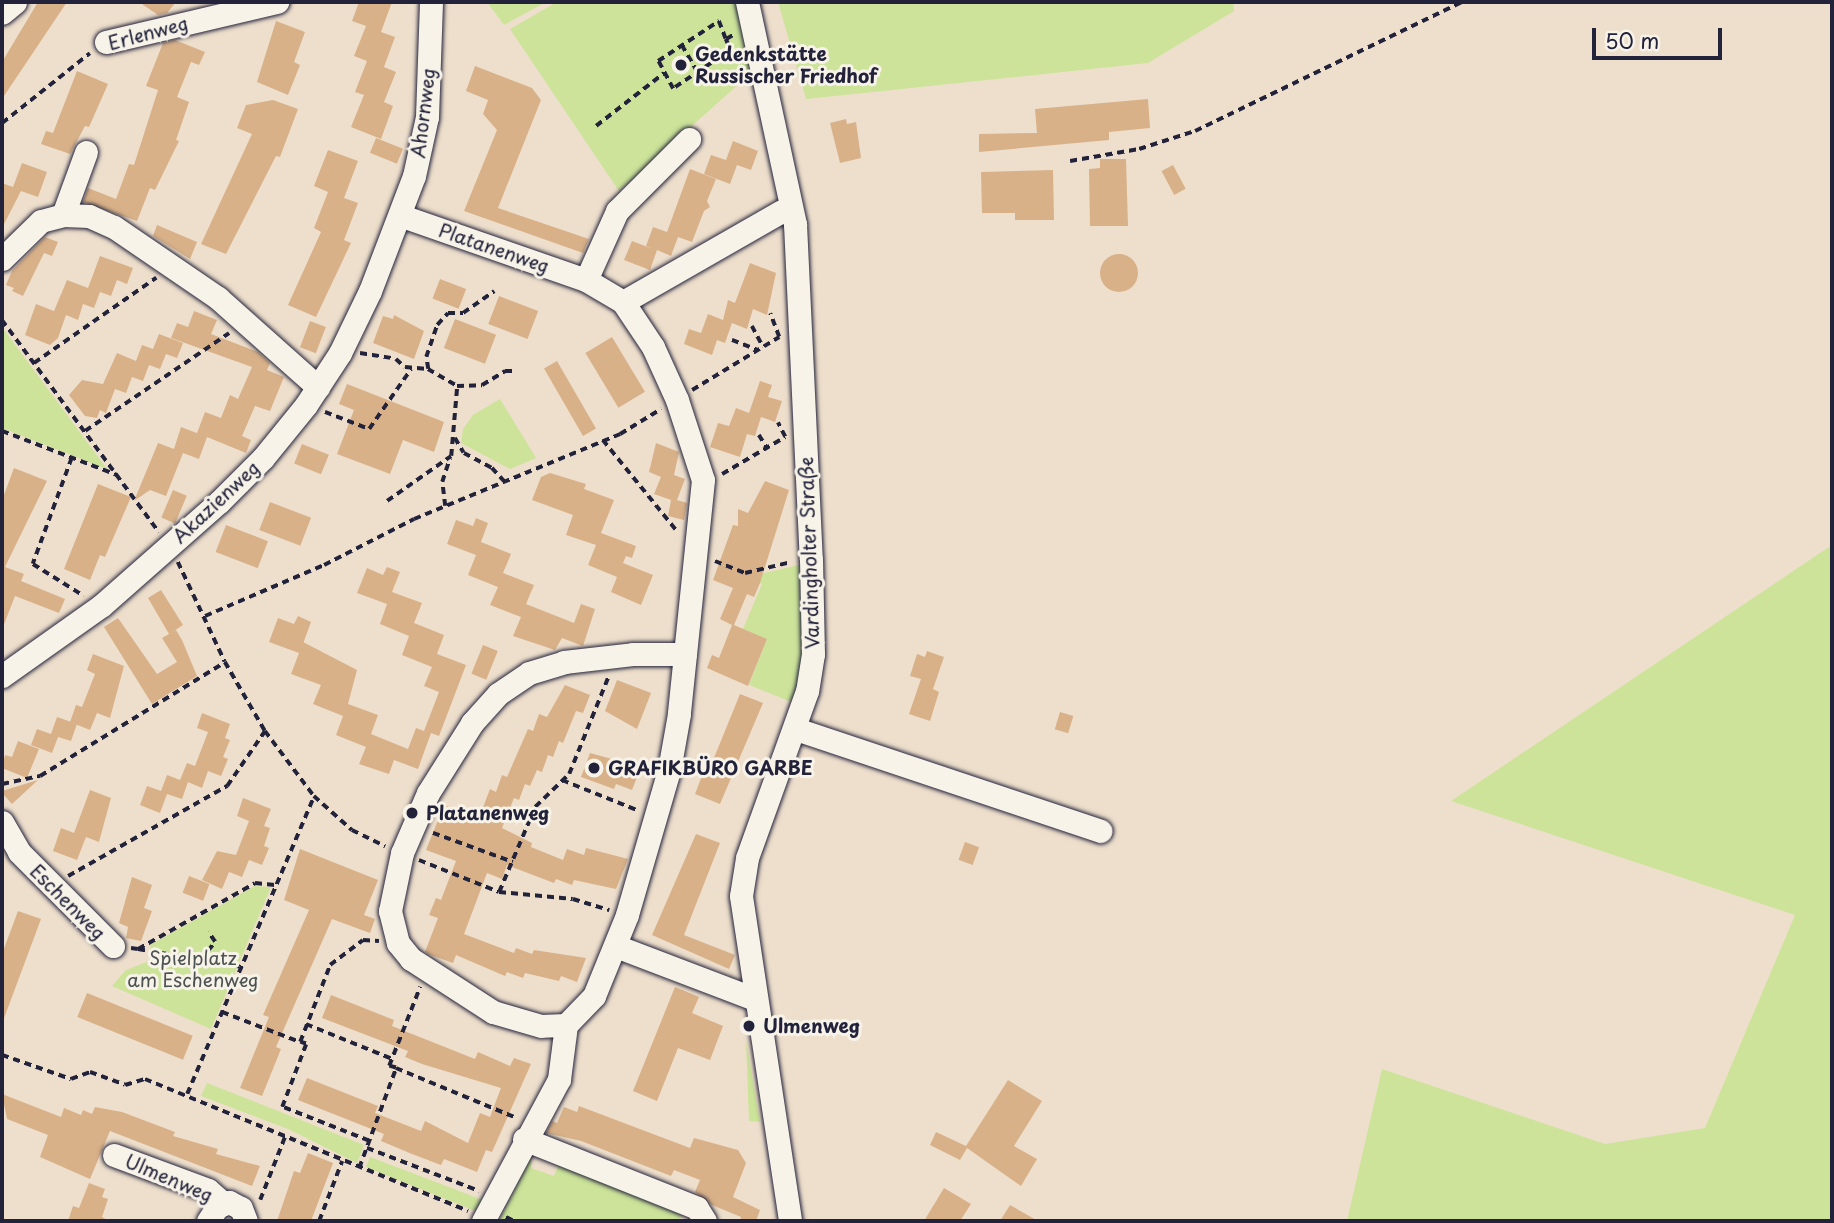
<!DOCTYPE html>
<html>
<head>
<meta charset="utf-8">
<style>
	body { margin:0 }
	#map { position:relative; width:1834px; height:1223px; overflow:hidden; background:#eedfcc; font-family:"Playpen Sans",sans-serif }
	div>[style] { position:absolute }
	.green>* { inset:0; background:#cce399 }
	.building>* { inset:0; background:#d8b189; transform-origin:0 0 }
	.round { border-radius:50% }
	.path>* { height:3.5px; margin-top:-1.75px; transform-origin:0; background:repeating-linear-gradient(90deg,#22223b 0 7px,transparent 0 12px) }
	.roads { filter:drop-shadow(0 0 2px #22223b) drop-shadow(0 0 2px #22223b) }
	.minor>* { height:23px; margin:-11.5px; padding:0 11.5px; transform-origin:11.5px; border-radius:11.5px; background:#f7f3e8 }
	.dots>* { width:19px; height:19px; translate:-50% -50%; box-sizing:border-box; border:4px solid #f7f3e8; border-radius:50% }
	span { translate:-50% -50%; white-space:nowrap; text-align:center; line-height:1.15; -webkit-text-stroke:6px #f7f3e8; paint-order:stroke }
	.street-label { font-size:19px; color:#22223b }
	.poi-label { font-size:19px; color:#22223b; font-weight:700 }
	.left { translate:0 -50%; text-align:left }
	.park-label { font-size:19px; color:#4c5252 }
	.frame { position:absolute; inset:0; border:4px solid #22223b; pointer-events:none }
	.scale { position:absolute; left:1592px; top:28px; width:130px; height:32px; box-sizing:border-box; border:4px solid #22223b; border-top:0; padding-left:9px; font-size:21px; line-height:24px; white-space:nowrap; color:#22223b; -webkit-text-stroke:5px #f7f3e8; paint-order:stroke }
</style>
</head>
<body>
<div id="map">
	<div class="green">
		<i style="clip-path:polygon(487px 2px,546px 2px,504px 25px)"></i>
		<i style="clip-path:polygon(557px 2px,745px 2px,760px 65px,619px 191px,510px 29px)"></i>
		<i style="clip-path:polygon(778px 2px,1233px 2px,1234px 11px,1148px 63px,806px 99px)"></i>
		<i style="clip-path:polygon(2px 327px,107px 469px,2px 428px)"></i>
		<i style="clip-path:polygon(500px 399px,536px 458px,510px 469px,461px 443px,463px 429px,473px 415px)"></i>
		<i style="clip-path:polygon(1832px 545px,1832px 1221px,1347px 1221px,1382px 1069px,1605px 1144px,1705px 1128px,1795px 915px,1451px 801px)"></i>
		<i style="clip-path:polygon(803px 564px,806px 654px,794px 703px,749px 685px,767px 639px,743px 629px,762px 584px,747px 577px)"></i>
		<i style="clip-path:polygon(255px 886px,271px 887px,211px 1029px,112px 986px,126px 970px,152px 960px,150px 945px)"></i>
		<i style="clip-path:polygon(746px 1040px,760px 1122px,749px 1121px)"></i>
		<i style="clip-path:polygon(207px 1083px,364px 1145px,357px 1163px,288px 1129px,201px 1096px)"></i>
		<i style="clip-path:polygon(532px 1155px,531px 1168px,554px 1176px,561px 1160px,686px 1214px,676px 1221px,499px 1221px)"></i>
		<i style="clip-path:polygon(370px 1157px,488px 1202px,483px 1214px,366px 1167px)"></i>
	</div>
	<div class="building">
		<i style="clip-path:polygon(38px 2px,67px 2px,2px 99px,2px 62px)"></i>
		<i style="clip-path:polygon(139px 2px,176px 2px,167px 13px,158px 15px)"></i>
		<i style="clip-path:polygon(359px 2px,392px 2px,381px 32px,395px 37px,384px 67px,396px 72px,384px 102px,393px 106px,381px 139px,351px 127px,364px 95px,355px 92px,367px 61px,354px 56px,366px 26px,352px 21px)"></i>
		<i style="clip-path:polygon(276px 21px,305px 32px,294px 62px,300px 65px,288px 95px,257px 82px)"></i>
		<i style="clip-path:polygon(175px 40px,205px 52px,199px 65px,191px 62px,177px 97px,189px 102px,176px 140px,179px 141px,155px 190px,150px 188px,137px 221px,83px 202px,88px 188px,116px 199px,129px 164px,134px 165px,158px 90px,146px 86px,163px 43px)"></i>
		<i style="clip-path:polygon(475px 66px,532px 88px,541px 100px,498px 208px,589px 239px,583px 253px,464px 211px,497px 130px,483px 114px,488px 100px,466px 91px)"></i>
		<i style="clip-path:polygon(77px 71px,108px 84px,89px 127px,85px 126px,70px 154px,41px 144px,46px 131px,53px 133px)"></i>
		<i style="clip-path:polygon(1148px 99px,1150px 128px,1109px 132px,1109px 140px,979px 152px,979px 134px,1037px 133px,1035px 109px)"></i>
		<i style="clip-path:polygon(273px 100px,298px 109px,280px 157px,276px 156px,226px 254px,201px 244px,252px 134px,237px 128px,246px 105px)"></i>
		<i style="clip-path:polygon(846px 119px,847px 124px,856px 122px,861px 158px,840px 163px,830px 123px)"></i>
		<i style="left:376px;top:138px;width:29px;height:16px;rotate:22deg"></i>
		<i style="clip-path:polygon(733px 141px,758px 151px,751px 170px,737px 165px,730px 184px,704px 174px,711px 155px,726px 160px)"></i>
		<i style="clip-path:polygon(328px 150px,358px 161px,344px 198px,358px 203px,344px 240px,351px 243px,316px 317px,288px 305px,321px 232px,314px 228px,328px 192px,314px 186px)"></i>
		<i style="clip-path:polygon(1100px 159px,1126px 159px,1128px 226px,1090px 226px,1089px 169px,1100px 168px)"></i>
		<i style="clip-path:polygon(22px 163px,47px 172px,38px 197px,21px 191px,2px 228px,2px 183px,13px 187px)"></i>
		<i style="left:1173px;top:165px;width:27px;height:13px;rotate:62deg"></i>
		<i style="clip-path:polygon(690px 169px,716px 179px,707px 201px,710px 207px,704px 211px,692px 242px,678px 237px,671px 256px,657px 250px,650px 270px,624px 260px,632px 241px,653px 249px,646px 246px,653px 227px,667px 232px)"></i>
		<i style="clip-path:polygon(1053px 170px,1054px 220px,1015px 220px,1015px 213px,982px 213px,981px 172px)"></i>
		<i style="clip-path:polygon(157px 225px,197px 242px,190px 259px,153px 236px)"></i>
		<i style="clip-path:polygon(45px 237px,58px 242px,52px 256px,44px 253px,23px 296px,12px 291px,14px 288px,6px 285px,12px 271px)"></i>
		<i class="round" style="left:1100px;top:254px;width:38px;height:38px"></i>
		<i style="clip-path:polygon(100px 256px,133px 268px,127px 284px,117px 280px,111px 296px,100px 292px,94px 308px,72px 300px,83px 304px,78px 320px,66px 315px,58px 338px,50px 345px,25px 335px,36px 304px,54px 311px,67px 280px,88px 288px)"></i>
		<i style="clip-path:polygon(750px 263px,776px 273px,767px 315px,753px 309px,747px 329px,732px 323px,725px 343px,717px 340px,712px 355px,684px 344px,689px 329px,701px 333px,708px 314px,723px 320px,728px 300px,735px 303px)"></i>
		<i style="left:440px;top:279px;width:28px;height:21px;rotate:21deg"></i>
		<i style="left:499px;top:296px;width:42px;height:30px;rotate:21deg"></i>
		<i style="clip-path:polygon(194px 311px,217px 320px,211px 334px,258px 352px,270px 363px,267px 370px,284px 377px,270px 411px,255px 406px,242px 436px,251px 440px,246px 453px,207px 437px,199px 459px,183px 453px,166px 496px,150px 490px,134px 501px,158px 443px,174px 449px,181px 427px,202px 435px,197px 433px,205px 412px,221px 418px,230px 395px,238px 399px,252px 367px,171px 338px,177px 323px,188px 327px)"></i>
		<i style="clip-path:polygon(394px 315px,424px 331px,414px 359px,373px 343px,383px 316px,393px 319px)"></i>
		<i style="left:455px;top:319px;width:44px;height:31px;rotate:21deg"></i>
		<i style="left:310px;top:321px;width:17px;height:28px;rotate:21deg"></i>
		<i style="clip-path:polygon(159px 334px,183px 343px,177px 358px,166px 354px,160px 369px,149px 365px,143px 381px,132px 377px,126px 393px,115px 389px,106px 413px,100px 410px,97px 418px,85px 416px,69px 395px,82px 380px,103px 384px,117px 353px,136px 361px,142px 345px,153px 349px)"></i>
		<i style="left:612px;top:337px;width:64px;height:31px;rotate:59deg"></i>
		<i style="left:557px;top:361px;width:78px;height:15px;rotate:60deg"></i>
		<i style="clip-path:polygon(760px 381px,772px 385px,768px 397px,782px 401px,775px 422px,761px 417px,755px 436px,747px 434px,740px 457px,710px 447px,718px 423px,729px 426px,736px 408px,749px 413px)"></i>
		<i style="clip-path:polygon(347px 384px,444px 422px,434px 452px,403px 440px,390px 474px,337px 454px,354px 410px,339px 404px)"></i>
		<i style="clip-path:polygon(656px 443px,679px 452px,674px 475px,685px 479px,677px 500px,687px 503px,684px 520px,668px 516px,671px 500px,654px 494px,661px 477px,649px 472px)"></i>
		<i style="left:302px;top:444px;width:29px;height:21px;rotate:22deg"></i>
		<i style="clip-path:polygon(14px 468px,47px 481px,5px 567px,24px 574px,21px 581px,65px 599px,59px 613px,15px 596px,3px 627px,2px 500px)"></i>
		<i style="clip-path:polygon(550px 473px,586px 484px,584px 489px,614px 500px,601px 533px,636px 546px,632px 558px,626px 556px,623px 563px,653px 575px,641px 605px,611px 592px,617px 577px,588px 565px,596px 545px,566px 535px,573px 515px,532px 500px,541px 477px)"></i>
		<i style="clip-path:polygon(765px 481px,789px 490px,760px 583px,754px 597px,747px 594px,734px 625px,767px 639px,748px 686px,707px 668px,712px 655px,719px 658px,732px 625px,720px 619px,733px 588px,713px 580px,733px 525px,738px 526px,738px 509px,748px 513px)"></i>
		<i style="clip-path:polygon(98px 484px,131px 497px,105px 557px,100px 555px,90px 580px,64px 569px)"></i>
		<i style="left:173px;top:490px;width:15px;height:30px;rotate:23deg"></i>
		<i style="left:270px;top:502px;width:44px;height:30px;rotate:21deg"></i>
		<i style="clip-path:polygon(476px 518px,488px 523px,481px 542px,511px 554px,503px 573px,534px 585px,526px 604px,574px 623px,581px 604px,595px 609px,583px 646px,562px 638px,555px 650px,513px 636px,521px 617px,490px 605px,498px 587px,468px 575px,476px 555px,447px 544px,456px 520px,473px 526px)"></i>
		<i style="left:226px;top:525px;width:45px;height:29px;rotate:21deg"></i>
		<i style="clip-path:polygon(387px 567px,400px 572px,392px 592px,422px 603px,414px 623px,444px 635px,437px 654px,466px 665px,439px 736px,431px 733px,418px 769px,394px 760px,389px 774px,359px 764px,366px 747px,336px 735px,343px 716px,313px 704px,321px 685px,291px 674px,299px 653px,269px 642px,278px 618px,294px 624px,298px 616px,311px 622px,300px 652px,303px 642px,357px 670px,348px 704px,378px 715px,371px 734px,408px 749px,416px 728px,424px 731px,439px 692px,424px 686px,432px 667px,402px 655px,409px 636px,380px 624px,387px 604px,357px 593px,367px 568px,383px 575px)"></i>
		<i style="clip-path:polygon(161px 590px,183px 625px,171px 633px,176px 630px,182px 640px,197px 676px,152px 704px,104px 627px,118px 618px,157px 674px,177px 662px,162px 638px,169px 634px,148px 598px)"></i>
		<i style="left:483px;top:645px;width:16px;height:31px;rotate:22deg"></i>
		<i style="clip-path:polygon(927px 651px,944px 657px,933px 689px,939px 692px,930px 721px,909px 714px,921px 679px,910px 676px,917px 654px,925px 657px)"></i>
		<i style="clip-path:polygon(93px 654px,124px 666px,110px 718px,97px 713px,90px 730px,70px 722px,76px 705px,82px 707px,95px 674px,87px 670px)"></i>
		<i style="clip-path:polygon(617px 680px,651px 693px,637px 729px,605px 711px)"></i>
		<i style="clip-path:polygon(565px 685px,590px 695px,583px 713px,576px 711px,563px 743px,559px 741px,553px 757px,548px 755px,542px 772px,537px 770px,530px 786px,525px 784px,519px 800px,514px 798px,502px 828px,532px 843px,531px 847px,563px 860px,567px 849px,584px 855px,586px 848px,628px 859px,616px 889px,574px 880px,572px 885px,556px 879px,554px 883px,507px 865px,502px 879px,487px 873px,464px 934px,514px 953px,516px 948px,532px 954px,534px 950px,586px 958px,577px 982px,561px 976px,559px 981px,525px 973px,523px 978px,507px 972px,505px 976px,456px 955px,453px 963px,428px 954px,425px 952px,438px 918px,429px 915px,436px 898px,441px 900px,456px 861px,426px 850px,444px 805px,479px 818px,490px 789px,496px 792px,502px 775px,507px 777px,528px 729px,533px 731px,539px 714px,547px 717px)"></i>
		<i style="clip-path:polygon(740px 694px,763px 703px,720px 804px,695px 794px,703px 773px,707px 775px)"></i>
		<i style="left:1060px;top:712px;width:14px;height:18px;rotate:17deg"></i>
		<i style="clip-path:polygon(202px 713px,230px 724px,225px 738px,230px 740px,223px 757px,228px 759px,221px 776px,208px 771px,202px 788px,188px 782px,182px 799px,167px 794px,160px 813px,140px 805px,147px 786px,161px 791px,167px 775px,180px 780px,187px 763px,195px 766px,208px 732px,197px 728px)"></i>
		<i style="clip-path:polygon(57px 717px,77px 724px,71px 741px,58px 737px,52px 753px,31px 745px,37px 729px,51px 734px)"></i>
		<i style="clip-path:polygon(18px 741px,39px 749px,27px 778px,2px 768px,5px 755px,12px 757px)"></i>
		<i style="clip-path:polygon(590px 753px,641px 767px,632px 790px,616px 784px,614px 789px,581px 777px)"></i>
		<i style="clip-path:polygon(38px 780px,12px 804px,2px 793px,2px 791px)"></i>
		<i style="clip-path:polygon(90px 790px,111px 798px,99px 842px,86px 837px,77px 860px,53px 851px,61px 828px,74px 833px)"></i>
		<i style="clip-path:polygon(243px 798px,271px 809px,264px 826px,270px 828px,264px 846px,269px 848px,262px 865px,249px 860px,242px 877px,229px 872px,222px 889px,202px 880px,217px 851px,236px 855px,249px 821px,237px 816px)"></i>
		<i style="clip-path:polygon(696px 834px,720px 843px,684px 935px,735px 955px,729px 969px,652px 935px)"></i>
		<i style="left:965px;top:842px;width:15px;height:19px;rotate:20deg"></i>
		<i style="clip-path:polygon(300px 849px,378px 880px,364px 915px,375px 919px,370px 933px,332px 919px,276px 1047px,281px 1049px,262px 1096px,240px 1088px,269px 1017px,263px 1015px,309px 910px,284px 900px)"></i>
		<i style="left:189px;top:876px;width:22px;height:18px;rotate:21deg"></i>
		<i style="clip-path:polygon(132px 877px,152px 885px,144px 908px,152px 911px,141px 941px,126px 938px,128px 927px,119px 923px)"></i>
		<i style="clip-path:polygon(18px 911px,41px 919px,3px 1021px,2px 954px)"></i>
		<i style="clip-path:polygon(675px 987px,699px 997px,692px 1013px,723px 1026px,710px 1060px,678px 1048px,657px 1101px,633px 1091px)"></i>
		<i style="left:87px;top:993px;width:114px;height:26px;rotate:22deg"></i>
		<i style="clip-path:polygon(331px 995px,394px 1020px,392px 1026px,475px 1059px,478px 1052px,510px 1066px,514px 1058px,531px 1064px,492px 1152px,486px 1150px,477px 1172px,444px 1159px,441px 1165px,412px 1154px,381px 1141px,384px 1134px,298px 1100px,307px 1078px,378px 1106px,375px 1113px,421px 1131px,425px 1121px,468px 1143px,480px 1113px,490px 1117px,501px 1088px,422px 1064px,405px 1057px,408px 1051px,322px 1018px)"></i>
		<i style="clip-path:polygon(1008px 1080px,1042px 1101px,1014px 1146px,1037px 1159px,1021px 1186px,967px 1148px,960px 1160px,930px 1145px,936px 1132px,966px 1146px)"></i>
		<i style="clip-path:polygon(2px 1094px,61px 1117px,64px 1108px,81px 1115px,83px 1110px,92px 1114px,95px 1107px,122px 1112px,175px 1132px,173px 1136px,218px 1149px,216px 1154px,260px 1166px,252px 1186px,110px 1131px,90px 1179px,40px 1157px,48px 1135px,7px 1119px)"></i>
		<i style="clip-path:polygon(579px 1106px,690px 1148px,694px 1138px,738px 1150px,746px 1163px,733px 1197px,760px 1210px,756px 1221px,740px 1221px,741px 1217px,712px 1205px,695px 1192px,700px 1180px,674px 1170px,671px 1176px,581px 1141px,546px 1133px,552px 1121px,557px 1123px,564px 1107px,577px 1112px)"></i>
		<i style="clip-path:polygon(308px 1153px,333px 1163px,311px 1221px,277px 1221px,294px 1171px,300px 1173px)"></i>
		<i style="clip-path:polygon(89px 1183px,105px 1189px,102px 1197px,108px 1199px,102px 1217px,109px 1221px,68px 1221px,73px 1206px,79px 1208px)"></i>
		<i style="clip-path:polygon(944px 1188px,971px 1204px,960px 1221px,924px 1221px)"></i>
		<i style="clip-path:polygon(1010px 1205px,1038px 1221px,1000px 1221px)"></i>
	</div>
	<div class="path">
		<i style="left:726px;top:39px;width:12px;rotate:66deg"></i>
		<i style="left:731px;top:50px;width:70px;rotate:146.1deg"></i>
		<i style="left:673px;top:89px;width:32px;rotate:-118deg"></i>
		<i style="left:658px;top:61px;width:73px;rotate:-33.3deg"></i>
		<i style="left:719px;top:21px;width:19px;rotate:69deg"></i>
		<i style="left:726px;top:39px;width:8px;rotate:-30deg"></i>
		<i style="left:682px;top:45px;width:32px;rotate:60deg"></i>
		<i style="left:2px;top:123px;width:112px;rotate:-38.5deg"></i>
		<i style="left:596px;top:126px;width:86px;rotate:-37.9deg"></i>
		<i style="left:1070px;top:161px;width:70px;rotate:-9.9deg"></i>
		<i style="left:1139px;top:149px;width:59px;rotate:-17.8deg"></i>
		<i style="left:1195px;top:131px;width:297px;rotate:-25.8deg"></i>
		<i style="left:2px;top:320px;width:264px;rotate:53.5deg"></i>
		<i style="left:752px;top:326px;width:24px;rotate:62deg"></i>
		<i style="left:732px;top:340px;width:28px;rotate:21deg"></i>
		<i style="left:360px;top:353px;width:36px;rotate:9deg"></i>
		<i style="left:396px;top:359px;width:12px;rotate:42deg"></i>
		<i style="left:405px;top:367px;width:23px;rotate:5deg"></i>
		<i style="left:428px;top:369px;width:34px;rotate:30deg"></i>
		<i style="left:457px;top:386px;width:25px;rotate:-2deg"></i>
		<i style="left:482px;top:385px;width:27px;rotate:-31deg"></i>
		<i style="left:505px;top:371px;width:12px"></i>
		<i style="left:34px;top:363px;width:149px;rotate:-34.9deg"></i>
		<i style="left:428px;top:369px;width:12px;rotate:-99deg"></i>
		<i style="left:426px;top:357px;width:34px;rotate:-71deg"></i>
		<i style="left:437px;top:325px;width:16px;rotate:-47deg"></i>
		<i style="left:448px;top:313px;width:15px"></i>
		<i style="left:463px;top:313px;width:38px;rotate:-35deg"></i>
		<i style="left:692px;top:390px;width:102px;rotate:-31.3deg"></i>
		<i style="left:779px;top:337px;width:25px;rotate:-111deg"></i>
		<i style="left:325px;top:412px;width:47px;rotate:21.1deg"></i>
		<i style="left:369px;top:429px;width:73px;rotate:-55deg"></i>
		<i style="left:2px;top:431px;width:123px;rotate:20.9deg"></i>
		<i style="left:85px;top:431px;width:174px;rotate:-34.2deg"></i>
		<i style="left:759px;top:435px;width:15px;rotate:58deg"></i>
		<i style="left:455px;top:438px;width:17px;rotate:59deg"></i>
		<i style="left:464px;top:453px;width:32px;rotate:28deg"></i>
		<i style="left:492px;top:468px;width:18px;rotate:47deg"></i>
		<i style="left:603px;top:440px;width:117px;rotate:50.9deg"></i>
		<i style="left:72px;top:458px;width:113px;rotate:110.2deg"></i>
		<i style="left:33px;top:564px;width:60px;rotate:32.1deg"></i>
		<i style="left:722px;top:474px;width:73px;rotate:-30.4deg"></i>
		<i style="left:785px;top:437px;width:16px;rotate:-117deg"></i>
		<i style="left:387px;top:501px;width:78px;rotate:-35.1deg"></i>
		<i style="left:451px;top:456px;width:70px;rotate:-85.1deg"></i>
		<i style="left:445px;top:506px;width:24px;rotate:-97deg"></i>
		<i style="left:442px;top:482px;width:25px;rotate:-72deg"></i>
		<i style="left:715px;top:561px;width:32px;rotate:22deg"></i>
		<i style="left:745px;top:573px;width:47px;rotate:-13.4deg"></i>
		<i style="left:178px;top:562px;width:110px;rotate:64.8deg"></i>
		<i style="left:225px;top:662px;width:80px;rotate:59.9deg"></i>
		<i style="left:265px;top:731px;width:81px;rotate:53deg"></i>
		<i style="left:314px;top:796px;width:51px;rotate:41.8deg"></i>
		<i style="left:352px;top:830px;width:37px;rotate:26deg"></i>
		<i style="left:205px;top:616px;width:129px;rotate:-23.2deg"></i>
		<i style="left:324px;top:565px;width:101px;rotate:-27.1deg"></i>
		<i style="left:414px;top:519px;width:223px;rotate:-22.4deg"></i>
		<i style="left:620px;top:434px;width:48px;rotate:-31.4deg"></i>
		<i style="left:562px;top:780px;width:83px;rotate:21.9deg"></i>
		<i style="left:2px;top:784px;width:39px;rotate:-12deg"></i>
		<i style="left:40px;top:776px;width:217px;rotate:-31.6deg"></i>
		<i style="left:433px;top:833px;width:85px;rotate:19.9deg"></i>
		<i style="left:419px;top:860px;width:86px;rotate:21.8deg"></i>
		<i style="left:499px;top:892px;width:74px;rotate:5.4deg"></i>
		<i style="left:573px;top:899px;width:38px;rotate:17deg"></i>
		<i style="left:68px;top:876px;width:183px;rotate:-29.5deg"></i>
		<i style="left:227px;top:786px;width:67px;rotate:-55.4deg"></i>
		<i style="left:499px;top:892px;width:92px;rotate:-67deg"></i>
		<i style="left:535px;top:807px;width:47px;rotate:-44.1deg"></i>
		<i style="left:569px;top:774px;width:107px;rotate:-68deg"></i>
		<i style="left:131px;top:948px;width:7px;rotate:8deg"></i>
		<i style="left:138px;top:949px;width:134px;rotate:-29.4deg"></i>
		<i style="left:255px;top:883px;width:20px;rotate:6deg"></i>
		<i style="left:138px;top:949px;width:106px;rotate:9.8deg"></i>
		<i style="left:200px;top:960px;width:23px;rotate:-50deg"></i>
		<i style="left:215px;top:942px;width:12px;rotate:-125deg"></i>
		<i style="left:222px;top:1012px;width:84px;rotate:21deg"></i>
		<i style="left:306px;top:1024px;width:93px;rotate:22.1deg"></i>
		<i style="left:2px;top:1055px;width:73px;rotate:19.2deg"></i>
		<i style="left:71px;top:1079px;width:20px;rotate:-20deg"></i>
		<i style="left:90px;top:1072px;width:37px;rotate:20deg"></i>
		<i style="left:125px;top:1085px;width:21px;rotate:-17deg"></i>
		<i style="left:145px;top:1079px;width:349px;rotate:22.2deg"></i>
		<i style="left:396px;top:1068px;width:131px;rotate:22.5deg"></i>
		<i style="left:187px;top:1094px;width:324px;rotate:-66.9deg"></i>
		<i style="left:369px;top:1141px;width:93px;rotate:-158.7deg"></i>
		<i style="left:282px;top:1107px;width:67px;rotate:-69.1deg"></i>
		<i style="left:306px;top:1044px;width:6px;rotate:-162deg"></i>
		<i style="left:300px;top:1042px;width:83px;rotate:-68.7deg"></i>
		<i style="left:330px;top:965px;width:41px;rotate:-37.1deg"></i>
		<i style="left:363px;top:940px;width:16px;rotate:4deg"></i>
		<i style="left:367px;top:1148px;width:120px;rotate:21deg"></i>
		<i style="left:359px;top:1168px;width:107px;rotate:-69.7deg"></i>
		<i style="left:396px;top:1068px;width:7px;rotate:-164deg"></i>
		<i style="left:389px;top:1066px;width:85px;rotate:-68.6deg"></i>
		<i style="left:260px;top:1200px;width:71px;rotate:-68.5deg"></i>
		<i style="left:506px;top:1217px;width:9px;rotate:27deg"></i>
		<i style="left:319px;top:1221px;width:64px;rotate:-69deg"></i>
	</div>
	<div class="roads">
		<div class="minor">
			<i style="left:747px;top:2px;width:227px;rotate:77.8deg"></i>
			<i style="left:795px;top:224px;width:335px;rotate:87.3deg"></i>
			<i style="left:811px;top:559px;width:95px;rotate:88.8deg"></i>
			<i style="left:813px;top:654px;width:37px;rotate:99deg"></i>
			<i style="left:807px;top:691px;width:177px;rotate:109.8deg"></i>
			<i style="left:747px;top:858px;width:38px;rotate:99deg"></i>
			<i style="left:741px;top:896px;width:329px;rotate:81.4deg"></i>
			<i style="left:2px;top:13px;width:17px;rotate:-40deg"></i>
			<i style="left:106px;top:42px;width:176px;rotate:-13.2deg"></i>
			<i style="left:63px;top:215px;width:67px;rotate:-69.9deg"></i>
			<i style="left:402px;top:216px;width:195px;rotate:19.2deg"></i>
			<i style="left:586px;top:280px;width:43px;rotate:30.7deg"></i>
			<i style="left:623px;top:302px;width:54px;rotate:56.3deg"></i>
			<i style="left:653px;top:347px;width:58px;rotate:65.6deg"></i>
			<i style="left:677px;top:400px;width:84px;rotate:72deg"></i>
			<i style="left:703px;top:480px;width:235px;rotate:95.9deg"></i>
			<i style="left:679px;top:714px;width:57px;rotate:100.1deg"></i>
			<i style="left:669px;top:770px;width:151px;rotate:106.2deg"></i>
			<i style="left:627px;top:915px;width:87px;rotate:112.2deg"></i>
			<i style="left:594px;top:996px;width:40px;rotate:134deg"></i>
			<i style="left:566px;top:1025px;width:25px;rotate:178deg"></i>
			<i style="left:541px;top:1026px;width:50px;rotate:-163.7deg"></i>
			<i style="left:493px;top:1012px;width:98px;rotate:-147.1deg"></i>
			<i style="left:411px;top:959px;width:21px;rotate:-129deg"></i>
			<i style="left:398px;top:943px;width:33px;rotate:-104deg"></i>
			<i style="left:390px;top:911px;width:59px;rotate:-78.3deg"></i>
			<i style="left:402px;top:853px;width:65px;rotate:-66.6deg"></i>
			<i style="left:428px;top:793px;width:83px;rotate:-57.8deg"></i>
			<i style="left:472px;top:723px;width:39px;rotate:-48deg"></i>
			<i style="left:498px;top:694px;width:37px;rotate:-34deg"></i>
			<i style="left:529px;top:673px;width:37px;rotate:-17deg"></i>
			<i style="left:564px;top:662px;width:69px;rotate:-6.6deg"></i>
			<i style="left:633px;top:654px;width:52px"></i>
			<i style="left:2px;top:259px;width:54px;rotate:-44.3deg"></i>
			<i style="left:41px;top:221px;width:23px;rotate:-15deg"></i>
			<i style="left:63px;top:215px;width:26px;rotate:2deg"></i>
			<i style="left:89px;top:216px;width:27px;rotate:24deg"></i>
			<i style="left:114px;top:227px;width:126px;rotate:34.3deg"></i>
			<i style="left:218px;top:298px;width:134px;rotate:41.7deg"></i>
			<i style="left:586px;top:280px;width:76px;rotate:-65.8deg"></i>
			<i style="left:617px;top:211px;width:102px;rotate:-45deg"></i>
			<i style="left:623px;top:302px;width:183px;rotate:-29.8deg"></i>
			<i style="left:2px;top:676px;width:121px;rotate:-35.3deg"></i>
			<i style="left:101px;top:606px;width:157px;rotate:-41.4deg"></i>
			<i style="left:219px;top:502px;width:62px;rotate:-45deg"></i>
			<i style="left:263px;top:458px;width:68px;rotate:-50.9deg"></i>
			<i style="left:306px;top:405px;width:62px;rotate:-56.8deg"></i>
			<i style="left:340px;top:353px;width:69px;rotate:-64.2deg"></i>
			<i style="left:370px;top:291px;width:123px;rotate:-69.1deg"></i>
			<i style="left:414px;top:176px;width:60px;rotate:-77.6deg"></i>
			<i style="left:427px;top:117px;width:115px;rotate:-88deg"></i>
			<i style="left:796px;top:729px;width:321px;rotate:18.5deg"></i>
			<i style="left:2px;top:822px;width:34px;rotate:60deg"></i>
			<i style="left:19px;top:852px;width:133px;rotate:45deg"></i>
			<i style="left:616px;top:946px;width:149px;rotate:20.9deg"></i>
			<i style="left:524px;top:1139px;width:186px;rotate:21.7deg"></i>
			<i style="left:697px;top:1208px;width:15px;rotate:58deg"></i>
			<i style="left:114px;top:1155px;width:100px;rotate:20.4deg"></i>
			<i style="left:208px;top:1190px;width:20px;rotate:41deg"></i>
			<i style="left:208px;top:1221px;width:17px;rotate:-57deg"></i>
			<i style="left:217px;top:1207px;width:13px;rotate:-23deg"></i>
			<i style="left:229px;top:1202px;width:13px;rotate:27deg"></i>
			<i style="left:241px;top:1208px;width:14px;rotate:69deg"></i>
			<i style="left:483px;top:1221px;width:161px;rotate:-61.8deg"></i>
			<i style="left:559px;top:1079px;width:54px;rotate:-82.6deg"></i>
		</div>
	</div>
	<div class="dots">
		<i style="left:681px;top:65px;background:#22223b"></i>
		<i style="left:594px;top:768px;background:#22223b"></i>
		<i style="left:412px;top:813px;background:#22223b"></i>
		<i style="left:749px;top:1026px;background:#22223b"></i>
	</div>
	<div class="street-label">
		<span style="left:148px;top:33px;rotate:-15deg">Erlenweg</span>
		<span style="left:423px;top:113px;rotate:-83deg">Ahornweg</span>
		<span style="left:494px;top:248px;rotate:19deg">Platanenweg</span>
		<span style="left:216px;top:502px;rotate:-43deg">Akazienweg</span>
		<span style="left:809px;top:553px;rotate:-92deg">Vardingholter Straße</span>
		<span style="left:68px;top:902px;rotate:45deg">Eschenweg</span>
		<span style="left:169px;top:1178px;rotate:23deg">Ulmenweg</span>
	</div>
	<div class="poi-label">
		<span class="left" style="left:695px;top:65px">Gedenkstätte<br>Russischer Friedhof</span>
		<span class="left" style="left:608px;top:768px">GRAFIKBÜRO GARBE</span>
		<span class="left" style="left:426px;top:813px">Platanenweg</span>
		<span class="left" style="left:763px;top:1026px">Ulmenweg</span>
	</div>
	<div class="park-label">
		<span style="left:193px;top:969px">Spielplatz<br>am Eschenweg</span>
	</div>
	<div class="frame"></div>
	<div class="scale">50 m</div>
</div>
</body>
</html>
